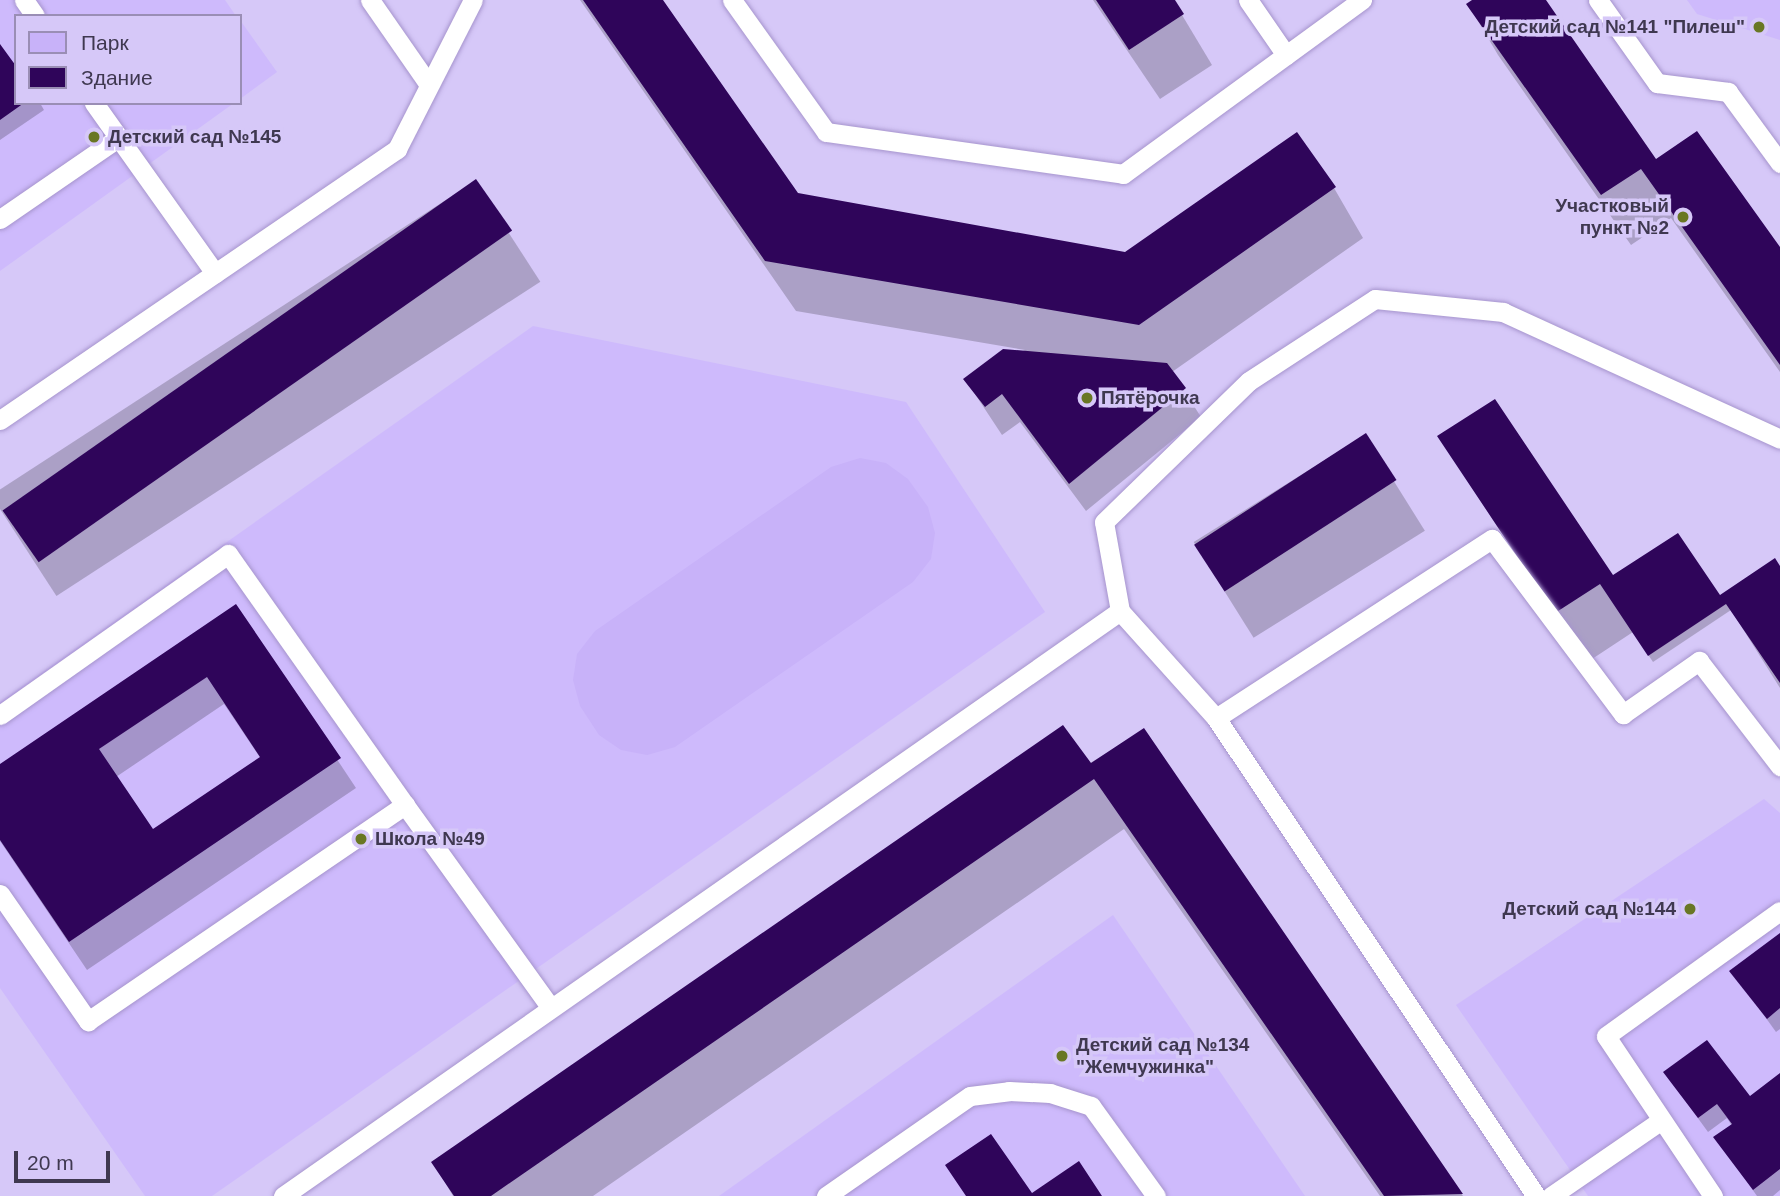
<!DOCTYPE html>
<html>
<head>
<meta charset="utf-8">
<style>
	body { margin:0 }
	#map { position:relative; width:1780px; height:1196px; overflow:hidden; background:#d6c8f8; font-family:Helvetica,sans-serif }
	div>[style] { position:absolute }
	.built>* { inset:0; background:#cebafc }
	.green>* { inset:0; background:#c8b2f9 }
	.shadow>* { inset:0; background:#0003; transform-origin:0 0 }
	.building>* { inset:0; background:#2f055a; transform-origin:0 0 }
	.roads { filter:drop-shadow(0 0 2px #a694cd) drop-shadow(0 0 2px #a694cd) }
	.lane>* { height:19px; margin:-9.5px; padding:0 9.5px; transform-origin:9.5px; border-radius:9.5px; background:#fff }
	.dots>* { width:19px; height:19px; translate:-50% -50%; box-sizing:border-box; border:4px solid #d6c8f8; border-radius:50% }
	span { translate:-50% -50%; white-space:nowrap; text-align:center; line-height:1.15; -webkit-text-stroke:7px #d6c8f8; paint-order:stroke }
	.poi-label { font-size:19px; color:#3f3850; font-weight:700 }
	.right { translate:-100% -50%; text-align:right }
	.left { translate:0 -50%; text-align:left }
	.legend { position:absolute; left:14px; top:14px; width:228px; height:91px; box-sizing:border-box; background:#d6c8f8; border:2px solid #9a8eb5; margin:0; padding:9px 12px; list-style:none; font-size:21px; color:#3f3850 }
	.legend li { display:flex; align-items:center; gap:14px; height:35px }
	.legend b { width:35px; border:2px solid #9a8eb5 }
	.scale { position:absolute; left:14px; top:1151px; width:96px; height:32px; box-sizing:border-box; border:4px solid #3f3850; border-top:0; padding-left:9px; font-size:21px; line-height:24px; white-space:nowrap; color:#3f3850; -webkit-text-stroke:5px #d6c8f8; paint-order:stroke }
</style>
</head>
<body>
<div id="map">
	<div class="built">
		<i style="clip-path:polygon(0 0,225px 0,236px 16px,16px 16px,16px 103px,234px 103px,0 271px)"></i>
		<i style="clip-path:polygon(1687px 0,1780px 0,1780px 40px,1697px 14px)"></i>
		<i style="clip-path:polygon(240px 20px,277px 72px,240px 99px)"></i>
		<i style="clip-path:polygon(533px 326px,906px 402px,1045px 612px,212px 1196px,145px 1196px,0 988px,0 702px)"></i>
		<i style="clip-path:polygon(1764px 799px,1780px 813px,1780px 1196px,1588px 1196px,1456px 1005px)"></i>
		<i style="clip-path:polygon(1113px 915px,1305px 1196px,719px 1196px)"></i>
	</div>
	<div class="green">
		<i style="clip-path:polygon(860px 458px,886px 463px,908px 479px,928px 507px,935px 533px,931px 559px,913px 582px,675px 747px,647px 755px,621px 750px,599px 735px,580px 706px,573px 680px,577px 654px,595px 631px,831px 467px)"></i>
	</div>
	<div class="shadow">
		<i style="clip-path:polygon(580px 0,661px 0,797px 195px,1125px 254px,1334px 188px,1363px 238px,1172px 372px,1201px 417px,1086px 511px,1020px 422px,1002px 435px,965px 379px,1025px 350px,796px 311px)"></i>
		<i style="clip-path:polygon(1093px 0,1173px 0,1212px 65px,1160px 99px)"></i>
		<i style="clip-path:polygon(1475px 0,1544px 0,1656px 161px,1780px 250px,1780px 372px,1671px 218px,1631px 245px,1498px 55px,1468px 4px)"></i>
		<i style="clip-path:polygon(0 49px,16px 103px,40px 103px,44px 110px,0 140px)"></i>
		<i style="left:475px;top:181px;width:120px;height:577px;rotate:57deg"></i>
		<i style="left:1365px;top:435px;width:113px;height:202px;rotate:58deg"></i>
		<i style="clip-path:polygon(1439px 437px,1613px 578px,1720px 598px,1780px 569px,1780px 688px,1731px 610px,1653px 662px,1633px 632px,1586px 663px)"></i>
		<i style="clip-path:polygon(evenodd,236px 607px,356px 788px,87px 970px,0 841px,0 766px,236px 607px,224px 704px,261px 759px,152px 832px,116px 777px,224px 704px)"></i>
		<i style="clip-path:polygon(1143px 731px,1463px 1196px,1380px 1196px,1124px 829px,593px 1196px,453px 1196px,433px 1162px)"></i>
		<i style="clip-path:polygon(1780px 935px,1780px 1029px,1776px 1032px,1732px 971px)"></i>
		<i style="clip-path:polygon(1665px 1073px,1750px 1098px,1780px 1075px,1780px 1190px,1773px 1196px,1757px 1196px,1715px 1137px,1732px 1126px,1727px 1118px,1708px 1132px)"></i>
	</div>
	<div class="building">
		<i style="clip-path:polygon(583px 0,663px 0,798px 193px,1125px 252px,1297px 132px,1336px 187px,1139px 325px,765px 261px)"></i>
		<i style="clip-path:polygon(1096px 0,1175px 0,1184px 14px,1129px 50px)"></i>
		<i style="clip-path:polygon(1472px 0,1546px 0,1656px 159px,1697px 131px,1780px 247px,1780px 365px,1641px 169px,1601px 195px,1466px 4px)"></i>
		<i style="clip-path:polygon(0 44px,16px 66px,16px 103px,24px 103px,0 120px)"></i>
		<i style="left:476px;top:179px;width:63px;height:578px;rotate:55deg"></i>
		<i style="clip-path:polygon(1003px 349px,1167px 363px,1186px 388px,1069px 484px,1002px 394px,985px 407px,963px 379px)"></i>
		<i style="clip-path:polygon(1495px 399px,1613px 575px,1678px 533px,1720px 595px,1775px 558px,1780px 566px,1780px 683px,1726px 604px,1648px 656px,1600px 584px,1555px 613px,1437px 436px)"></i>
		<i style="left:1366px;top:433px;width:56px;height:205px;rotate:57deg"></i>
		<i style="clip-path:polygon(evenodd,236px 604px,341px 758px,69px 942px,0 840px,0 764px,236px 604px,207px 677px,260px 757px,153px 829px,99px 749px,207px 677px)"></i>
		<i style="clip-path:polygon(1063px 725px,1091px 763px,1144px 728px,1463px 1194px,1384px 1196px,1094px 779px,491px 1196px,454px 1196px,431px 1162px)"></i>
		<i style="clip-path:polygon(1780px 933px,1780px 1008px,1767px 1019px,1729px 971px)"></i>
		<i style="clip-path:polygon(1707px 1040px,1750px 1096px,1780px 1073px,1780px 1169px,1753px 1190px,1713px 1137px,1732px 1124px,1717px 1104px,1698px 1118px,1663px 1072px)"></i>
		<i style="clip-path:polygon(991px 1134px,1032px 1193px,1079px 1161px,1102px 1196px,966px 1196px,945px 1165px)"></i>
	</div>
	<div class="roads">
		<div class="lane">
			<i style="left:24px;top:0;width:19px;rotate:55deg"></i>
			<i style="left:370px;top:0;width:103px;rotate:55.2deg"></i>
			<i style="left:732px;top:0;width:162px;rotate:54.5deg"></i>
			<i style="left:826px;top:132px;width:300px;rotate:8deg"></i>
			<i style="left:1123px;top:174px;width:296px;rotate:-36.1deg"></i>
			<i style="left:1248px;top:0;width:67px;rotate:55.4deg"></i>
			<i style="left:1598px;top:0;width:102px;rotate:54.6deg"></i>
			<i style="left:1657px;top:83px;width:72px;rotate:7.2deg"></i>
			<i style="left:1728px;top:92px;width:88px;rotate:53.8deg"></i>
			<i style="left:94px;top:103px;width:209px;rotate:54.6deg"></i>
			<i style="left:0;top:219px;width:143px;rotate:-34.5deg"></i>
			<i style="left:0;top:420px;width:481px;rotate:-34.3deg"></i>
			<i style="left:397px;top:149px;width:167px;rotate:-63deg"></i>
			<i style="left:0;top:715px;width:279px;rotate:-35.2deg"></i>
			<i style="left:228px;top:554px;width:307px;rotate:54.8deg"></i>
			<i style="left:1216px;top:718px;width:329px;rotate:-33deg"></i>
			<i style="left:1492px;top:539px;width:219px;rotate:53.2deg"></i>
			<i style="left:1623px;top:714px;width:93px;rotate:-34.9deg"></i>
			<i style="left:1699px;top:661px;width:133px;rotate:52.4deg"></i>
			<i style="left:0;top:894px;width:155px;rotate:55.3deg"></i>
			<i style="left:88px;top:1021px;width:384px;rotate:-34.3deg"></i>
			<i style="left:405px;top:805px;width:250px;rotate:54.3deg"></i>
			<i style="left:283px;top:1196px;width:1021px;rotate:-34.95deg"></i>
			<i style="left:826px;top:1196px;width:175px;rotate:-34.8deg"></i>
			<i style="left:970px;top:1096px;width:39px;rotate:-7deg"></i>
			<i style="left:1009px;top:1091px;width:41px;rotate:2.8deg"></i>
			<i style="left:1050px;top:1093px;width:43px;rotate:17.6deg"></i>
			<i style="left:1091px;top:1106px;width:111px;rotate:54.2deg"></i>
			<i style="left:1536px;top:1196px;width:575px;rotate:-123.8deg"></i>
			<i style="left:1216px;top:718px;width:144px;rotate:-131.9deg"></i>
			<i style="left:1120px;top:611px;width:90px;rotate:-100.2deg"></i>
			<i style="left:1104px;top:522px;width:202px;rotate:-44.2deg"></i>
			<i style="left:1249px;top:381px;width:150px;rotate:-33.1deg"></i>
			<i style="left:1375px;top:299px;width:129px;rotate:5.8deg"></i>
			<i style="left:1503px;top:312px;width:305px;rotate:24.6deg"></i>
			<i style="left:1551px;top:1196px;width:132px;rotate:-34.5deg"></i>
			<i style="left:1713px;top:1196px;width:192px;rotate:-123.8deg"></i>
			<i style="left:1606px;top:1036px;width:214px;rotate:-35.7deg"></i>
		</div>
	</div>
	<div class="dots">
		<i style="left:1759px;top:27px;background:#697724"></i>
		<i style="left:94px;top:137px;background:#697724"></i>
		<i style="left:1683px;top:217px;background:#697724"></i>
		<i style="left:1087px;top:398px;background:#697724"></i>
		<i style="left:361px;top:839px;background:#697724"></i>
		<i style="left:1690px;top:909px;background:#697724"></i>
		<i style="left:1062px;top:1056px;background:#697724"></i>
	</div>
	<div class="poi-label">
		<span class="right" style="left:1745px;top:27px">Детский сад №141 "Пилеш"</span>
		<span class="left" style="left:108px;top:137px">Детский сад №145</span>
		<span class="right" style="left:1669px;top:217px">Участковый<br>пункт №2</span>
		<span class="left" style="left:1101px;top:398px">Пятёрочка</span>
		<span class="left" style="left:375px;top:839px">Школа №49</span>
		<span class="right" style="left:1676px;top:909px">Детский сад №144</span>
		<span class="left" style="left:1076px;top:1056px">Детский сад №134<br>"Жемчужинка"</span>
	</div>
	<ul class="legend">
	<li><b style="height:19px;background:#c8b2f9"></b>Парк</li>
	<li><b style="height:19px;background:#2f055a"></b>Здание</li>
	</ul>
	<div class="scale">20 m</div>
</div>
</body>
</html>
